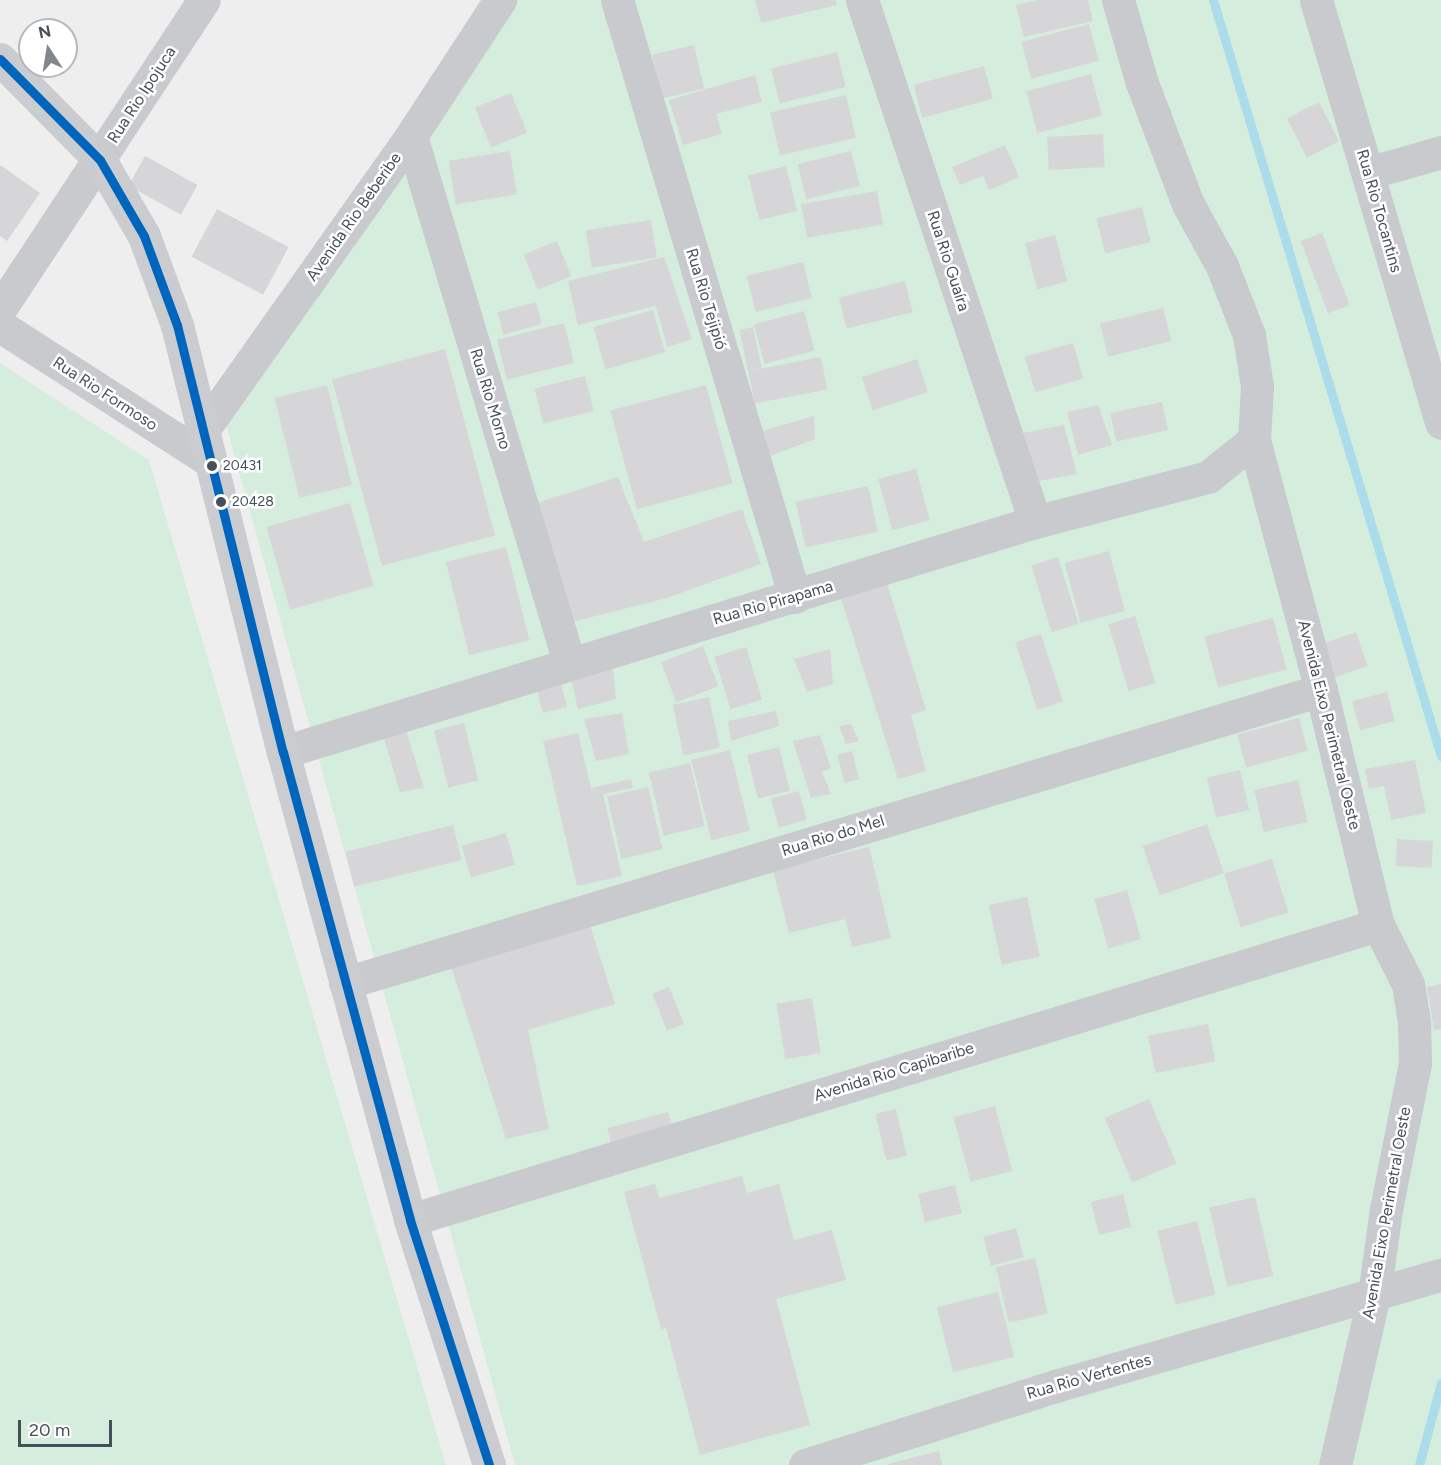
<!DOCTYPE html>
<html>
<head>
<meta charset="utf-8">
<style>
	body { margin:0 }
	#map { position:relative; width:1441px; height:1465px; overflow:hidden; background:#efeeee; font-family:Figtree,sans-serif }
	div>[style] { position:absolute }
	.green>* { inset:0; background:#d4eddd }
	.stream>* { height:9px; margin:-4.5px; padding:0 4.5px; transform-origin:4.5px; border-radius:4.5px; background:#aadce9 }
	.building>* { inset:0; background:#d6d6d8; transform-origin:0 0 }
	.street>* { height:33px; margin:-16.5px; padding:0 16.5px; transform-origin:16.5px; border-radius:16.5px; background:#c8cacd }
	.secondary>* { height:33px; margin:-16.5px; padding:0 16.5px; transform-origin:16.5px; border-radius:16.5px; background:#cacccf }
	.bus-1>* { height:9px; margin:-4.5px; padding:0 4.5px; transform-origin:4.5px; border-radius:4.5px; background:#0065bd }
	.dots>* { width:16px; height:16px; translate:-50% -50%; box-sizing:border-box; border:3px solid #fff; border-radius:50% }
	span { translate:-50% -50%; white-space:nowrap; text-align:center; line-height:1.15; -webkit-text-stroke:5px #fff; paint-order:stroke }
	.bus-label { font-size:14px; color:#465059 }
	.left { translate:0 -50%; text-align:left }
	.street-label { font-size:16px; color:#465059 }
	.north { position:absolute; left:18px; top:18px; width:60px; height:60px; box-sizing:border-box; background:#fff; border:2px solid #b5b9bd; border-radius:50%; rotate:348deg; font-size:16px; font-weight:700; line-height:24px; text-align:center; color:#465059 }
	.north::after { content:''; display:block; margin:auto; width:21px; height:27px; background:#81878d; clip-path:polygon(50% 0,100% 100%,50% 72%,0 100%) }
	.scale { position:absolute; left:18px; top:1420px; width:94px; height:27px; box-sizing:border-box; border:3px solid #465059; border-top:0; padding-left:8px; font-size:18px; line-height:21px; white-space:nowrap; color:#465059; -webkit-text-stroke:4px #fff; paint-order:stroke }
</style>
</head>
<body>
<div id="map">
	<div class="green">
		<i style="clip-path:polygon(510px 0,1441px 0,1441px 1465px,515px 1465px,226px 425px)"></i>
		<i style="clip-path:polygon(0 363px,149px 460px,446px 1465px,0 1465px)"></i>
	</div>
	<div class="stream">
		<i style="left:1213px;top:0;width:790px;rotate:73.22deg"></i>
		<i style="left:1419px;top:1465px;width:85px;rotate:-75deg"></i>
	</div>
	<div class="building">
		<i style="clip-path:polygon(755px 0,836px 0,837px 5px,761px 23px)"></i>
		<i style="clip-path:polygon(1038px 0,1088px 0,1093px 21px,1024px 37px,1016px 5px)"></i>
		<i style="left:1089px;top:24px;width:38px;height:70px;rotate:75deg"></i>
		<i style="left:694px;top:45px;width:45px;height:43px;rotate:77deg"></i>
		<i style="left:837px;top:52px;width:36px;height:68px;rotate:76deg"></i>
		<i style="left:984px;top:66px;width:34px;height:73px;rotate:75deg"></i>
		<i style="left:1091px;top:74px;width:43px;height:67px;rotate:75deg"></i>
		<i style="clip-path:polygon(755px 75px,762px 102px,716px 114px,722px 134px,683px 145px,669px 100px)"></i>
		<i style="left:511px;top:93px;width:43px;height:39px;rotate:68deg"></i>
		<i style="left:846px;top:95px;width:44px;height:78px;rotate:77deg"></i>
		<i style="left:1319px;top:102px;width:44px;height:36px;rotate:63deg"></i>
		<i style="left:1103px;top:134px;width:33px;height:56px;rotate:87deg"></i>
		<i style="clip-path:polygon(1005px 145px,1019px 177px,989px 190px,983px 176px,960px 185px,952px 167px)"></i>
		<i style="left:510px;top:151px;width:44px;height:62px;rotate:81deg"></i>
		<i style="left:851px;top:151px;width:36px;height:55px;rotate:76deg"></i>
		<i style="left:145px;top:156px;width:60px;height:34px;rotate:29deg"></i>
		<i style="clip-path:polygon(0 165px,40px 193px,7px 241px,0 236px)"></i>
		<i style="left:786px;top:166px;width:46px;height:39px;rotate:76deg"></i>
		<i style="left:877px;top:191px;width:34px;height:77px;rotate:80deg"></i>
		<i style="left:1142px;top:207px;width:36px;height:47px;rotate:76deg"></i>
		<i style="left:217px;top:209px;width:81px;height:54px;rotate:28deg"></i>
		<i style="left:651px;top:220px;width:38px;height:66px;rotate:81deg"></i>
		<i style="left:1322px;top:233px;width:77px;height:23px;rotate:69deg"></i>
		<i style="left:1055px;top:235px;width:48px;height:31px;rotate:75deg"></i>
		<i style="left:557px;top:241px;width:38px;height:36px;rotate:68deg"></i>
		<i style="clip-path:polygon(664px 257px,692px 339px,667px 347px,656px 306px,578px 325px,568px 281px)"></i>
		<i style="left:803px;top:262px;width:37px;height:58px;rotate:76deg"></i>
		<i style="left:905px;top:281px;width:32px;height:68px;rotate:76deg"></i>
		<i style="left:536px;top:302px;width:23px;height:40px;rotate:75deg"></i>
		<i style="left:1163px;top:308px;width:34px;height:65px;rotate:76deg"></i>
		<i style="left:653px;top:310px;width:44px;height:62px;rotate:74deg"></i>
		<i style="left:804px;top:311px;width:41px;height:52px;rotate:75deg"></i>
		<i style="left:564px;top:323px;width:41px;height:69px;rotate:76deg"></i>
		<i style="left:753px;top:327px;width:42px;height:14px;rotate:78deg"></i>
		<i style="left:1073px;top:343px;width:37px;height:50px;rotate:74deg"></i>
		<i style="left:445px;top:349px;width:193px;height:117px;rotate:75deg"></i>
		<i style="left:821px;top:357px;width:33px;height:74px;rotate:79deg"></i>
		<i style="left:917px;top:359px;width:35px;height:58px;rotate:72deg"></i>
		<i style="left:585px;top:376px;width:36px;height:52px;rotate:76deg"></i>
		<i style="left:327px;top:385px;width:103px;height:54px;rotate:76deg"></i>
		<i style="left:706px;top:385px;width:102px;height:99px;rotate:75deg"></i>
		<i style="left:1162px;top:402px;width:29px;height:53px;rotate:78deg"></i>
		<i style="clip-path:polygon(1098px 405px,1112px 445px,1078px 455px,1067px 412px)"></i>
		<i style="clip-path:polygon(814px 416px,815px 439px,765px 458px,762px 431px)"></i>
		<i style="clip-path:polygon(1064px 425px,1077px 474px,1034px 482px,1018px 434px)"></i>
		<i style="left:916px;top:469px;width:53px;height:39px;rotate:75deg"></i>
		<i style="clip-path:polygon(618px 477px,644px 542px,742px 509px,761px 564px,667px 598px,572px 622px,537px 503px)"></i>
		<i style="left:868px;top:486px;width:47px;height:74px;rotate:78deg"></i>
		<i style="left:350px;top:503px;width:86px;height:87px;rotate:74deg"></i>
		<i style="left:506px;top:547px;width:96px;height:62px;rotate:76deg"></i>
		<i style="left:1109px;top:551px;width:62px;height:46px;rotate:75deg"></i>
		<i style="left:1058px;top:557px;width:70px;height:28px;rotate:73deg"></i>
		<i style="clip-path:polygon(886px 580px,926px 710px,911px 715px,926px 771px,898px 779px,839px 592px)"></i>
		<i style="left:1135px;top:616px;width:70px;height:28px;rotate:73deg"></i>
		<i style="left:1273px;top:618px;width:53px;height:71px;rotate:75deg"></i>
		<i style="left:1356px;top:632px;width:36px;height:35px;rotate:71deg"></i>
		<i style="left:1041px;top:634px;width:71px;height:27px;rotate:72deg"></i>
		<i style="left:703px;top:646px;width:43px;height:45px;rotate:69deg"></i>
		<i style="left:746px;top:647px;width:55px;height:33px;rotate:73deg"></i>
		<i style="clip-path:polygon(830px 649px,833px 684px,807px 692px,794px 659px)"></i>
		<i style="clip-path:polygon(612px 659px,616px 699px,578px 709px,569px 670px)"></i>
		<i style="left:559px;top:675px;width:33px;height:25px;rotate:76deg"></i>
		<i style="left:1387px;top:692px;width:30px;height:36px;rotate:75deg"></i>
		<i style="left:709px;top:697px;width:52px;height:37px;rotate:78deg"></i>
		<i style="clip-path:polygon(776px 711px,779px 726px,731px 741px,728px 721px)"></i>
		<i style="clip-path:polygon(622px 713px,629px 754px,596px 761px,584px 719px)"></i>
		<i style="left:1299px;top:718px;width:34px;height:64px;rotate:75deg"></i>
		<i style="left:464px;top:723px;width:59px;height:31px;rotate:76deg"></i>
		<i style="clip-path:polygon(404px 724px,424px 788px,400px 792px,383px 735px)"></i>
		<i style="clip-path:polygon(851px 724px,859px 741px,846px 744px,839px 726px)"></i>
		<i style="clip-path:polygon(578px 733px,591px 788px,631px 779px,633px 788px,603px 794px,622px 876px,577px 886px,543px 741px)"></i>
		<i style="clip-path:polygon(820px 735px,831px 768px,822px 772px,831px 794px,811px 798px,793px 741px)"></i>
		<i style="left:779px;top:747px;width:45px;height:33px;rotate:76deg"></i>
		<i style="left:730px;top:750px;width:83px;height:40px;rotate:76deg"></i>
		<i style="left:852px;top:751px;width:29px;height:15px;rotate:76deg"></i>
		<i style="clip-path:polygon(1415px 760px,1426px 813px,1391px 820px,1384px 786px,1369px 789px,1365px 769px)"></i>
		<i style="left:690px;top:763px;width:65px;height:42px;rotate:77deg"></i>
		<i style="left:1240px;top:770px;width:41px;height:34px;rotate:77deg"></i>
		<i style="left:1298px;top:780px;width:43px;height:45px;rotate:77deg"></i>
		<i style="left:648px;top:787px;width:64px;height:42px;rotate:77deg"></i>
		<i style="left:799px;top:791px;width:30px;height:29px;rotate:75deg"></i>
		<i style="left:1207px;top:824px;width:52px;height:68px;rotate:71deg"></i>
		<i style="left:453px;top:825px;width:36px;height:111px;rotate:76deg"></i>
		<i style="left:506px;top:833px;width:33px;height:46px;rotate:74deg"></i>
		<i style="left:1397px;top:839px;width:36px;height:27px;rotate:3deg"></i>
		<i style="clip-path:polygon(869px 847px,891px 938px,852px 947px,845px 919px,789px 933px,773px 870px)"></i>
		<i style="left:1272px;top:859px;width:56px;height:50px;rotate:73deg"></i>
		<i style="left:1127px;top:890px;width:51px;height:34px;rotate:74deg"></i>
		<i style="left:1027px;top:897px;width:61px;height:39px;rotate:78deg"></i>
		<i style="clip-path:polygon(588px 919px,615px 1004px,528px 1030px,549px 1129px,506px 1139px,450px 963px)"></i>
		<i style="clip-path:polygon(1441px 984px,1441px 1029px,1434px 1030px,1427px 987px)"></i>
		<i style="left:669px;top:987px;width:40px;height:18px;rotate:68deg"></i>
		<i style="left:812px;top:998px;width:56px;height:36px;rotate:81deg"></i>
		<i style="left:1208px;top:1024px;width:38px;height:61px;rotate:79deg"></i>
		<i style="left:1149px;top:1099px;width:70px;height:48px;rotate:67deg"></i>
		<i style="left:995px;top:1106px;width:67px;height:43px;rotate:75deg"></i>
		<i style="left:896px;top:1109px;width:48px;height:21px;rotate:77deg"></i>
		<i style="left:668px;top:1112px;width:16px;height:63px;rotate:75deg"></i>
		<i style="clip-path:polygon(742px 1176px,747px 1193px,779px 1184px,794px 1240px,832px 1230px,846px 1280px,776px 1299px,810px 1425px,700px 1455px,666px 1328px,661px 1329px,624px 1192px,655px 1184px,659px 1198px)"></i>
		<i style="left:955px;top:1185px;width:29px;height:38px;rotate:76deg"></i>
		<i style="left:1123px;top:1194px;width:34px;height:33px;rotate:76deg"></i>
		<i style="left:1255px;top:1197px;width:81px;height:47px;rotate:77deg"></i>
		<i style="left:1197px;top:1221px;width:76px;height:41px;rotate:76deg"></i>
		<i style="left:1016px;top:1228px;width:30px;height:34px;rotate:75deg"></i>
		<i style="left:1035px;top:1258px;width:57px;height:40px;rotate:77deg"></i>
		<i style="left:998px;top:1292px;width:67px;height:63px;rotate:76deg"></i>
		<i style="clip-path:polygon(939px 1451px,942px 1465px,888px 1465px,888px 1464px)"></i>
	</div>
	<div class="street">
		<i style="left:617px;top:0;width:623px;rotate:73.4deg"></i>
		<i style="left:862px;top:0;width:550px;rotate:71.66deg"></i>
		<i style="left:1118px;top:0;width:86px;rotate:73.9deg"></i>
		<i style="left:1142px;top:83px;width:129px;rotate:69.2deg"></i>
		<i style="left:1188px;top:204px;width:71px;rotate:61.3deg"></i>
		<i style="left:1222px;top:266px;width:74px;rotate:68.6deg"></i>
		<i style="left:1249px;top:335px;width:52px;rotate:81.1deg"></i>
		<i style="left:1257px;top:386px;width:54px;rotate:93.2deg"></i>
		<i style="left:1254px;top:440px;width:259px;rotate:75deg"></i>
		<i style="left:1321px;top:690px;width:242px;rotate:76.4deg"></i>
		<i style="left:1378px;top:925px;width:66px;rotate:63deg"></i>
		<i style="left:1408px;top:984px;width:38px;rotate:81deg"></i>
		<i style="left:1414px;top:1022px;width:41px;rotate:88.6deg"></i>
		<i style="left:1415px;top:1063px;width:149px;rotate:101.2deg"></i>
		<i style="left:1386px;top:1209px;width:87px;rotate:97.9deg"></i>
		<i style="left:1374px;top:1295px;width:174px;rotate:102.9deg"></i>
		<i style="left:1316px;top:0;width:441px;rotate:73.5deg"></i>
		<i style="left:411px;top:136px;width:549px;rotate:73.28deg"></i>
		<i style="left:1368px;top:173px;width:76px;rotate:-16deg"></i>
		<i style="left:0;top:309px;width:370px;rotate:-56.6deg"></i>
		<i style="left:0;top:326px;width:250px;rotate:32.7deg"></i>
		<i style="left:203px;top:430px;width:360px;rotate:-54.7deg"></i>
		<i style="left:411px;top:136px;width:163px;rotate:-56.8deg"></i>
		<i style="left:283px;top:752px;width:786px;rotate:-17.01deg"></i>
		<i style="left:1035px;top:522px;width:179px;rotate:-14.6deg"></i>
		<i style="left:1208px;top:477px;width:59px;rotate:-38.8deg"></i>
		<i style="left:345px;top:983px;width:1019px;rotate:-16.71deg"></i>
		<i style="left:410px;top:1220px;width:1012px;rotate:-16.95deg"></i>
		<i style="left:805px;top:1465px;width:266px;rotate:-17.5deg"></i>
		<i style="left:1059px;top:1385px;width:398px;rotate:-16.1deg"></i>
	</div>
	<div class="secondary">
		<i style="left:0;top:59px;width:142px;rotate:45.3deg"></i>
		<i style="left:100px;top:160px;width:88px;rotate:59.9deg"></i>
		<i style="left:144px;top:236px;width:95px;rotate:69.7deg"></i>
		<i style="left:177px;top:325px;width:440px;rotate:76.1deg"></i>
		<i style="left:283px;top:752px;width:485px;rotate:74.8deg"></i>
		<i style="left:410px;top:1220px;width:257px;rotate:72.1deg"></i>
	</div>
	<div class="bus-1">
		<i style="left:0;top:59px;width:142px;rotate:45.3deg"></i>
		<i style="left:100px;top:160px;width:88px;rotate:59.9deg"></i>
		<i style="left:144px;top:236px;width:95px;rotate:69.7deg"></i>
		<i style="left:177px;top:325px;width:440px;rotate:76.1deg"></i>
		<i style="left:283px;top:752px;width:485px;rotate:74.8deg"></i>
		<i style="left:410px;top:1220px;width:257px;rotate:72.1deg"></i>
	</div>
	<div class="dots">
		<i style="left:212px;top:466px;background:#465059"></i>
		<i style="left:221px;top:502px;background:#465059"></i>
	</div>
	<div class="bus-label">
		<span class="left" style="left:223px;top:466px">20431</span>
		<span class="left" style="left:232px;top:502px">20428</span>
	</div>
	<div class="street-label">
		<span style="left:142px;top:95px;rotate:-57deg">Rua Rio Ipojuca</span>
		<span style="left:1379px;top:211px;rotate:74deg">Rua Rio Tocantins</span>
		<span style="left:354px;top:217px;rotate:-55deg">Avenida Rio Beberibe</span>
		<span style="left:948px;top:261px;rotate:72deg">Rua Rio Guaíra</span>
		<span style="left:706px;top:299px;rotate:73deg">Rua Rio Tejipió</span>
		<span style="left:105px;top:394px;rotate:33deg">Rua Rio Formoso</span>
		<span style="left:490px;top:399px;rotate:73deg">Rua Rio Morno</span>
		<span style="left:773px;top:603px;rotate:-16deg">Rua Rio Pirapama</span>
		<span style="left:1329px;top:725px;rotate:76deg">Avenida Eixo Perimetral Oeste</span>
		<span style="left:833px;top:836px;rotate:-17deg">Rua Rio do Mel</span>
		<span style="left:894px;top:1072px;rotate:-17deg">Avenida Rio Capibaribe</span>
		<span style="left:1387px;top:1213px;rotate:-80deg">Avenida Eixo Perimetral Oeste</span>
		<span style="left:1089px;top:1377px;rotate:-16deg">Rua Rio Vertentes</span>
	</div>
	<div class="north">N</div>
	<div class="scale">20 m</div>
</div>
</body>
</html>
